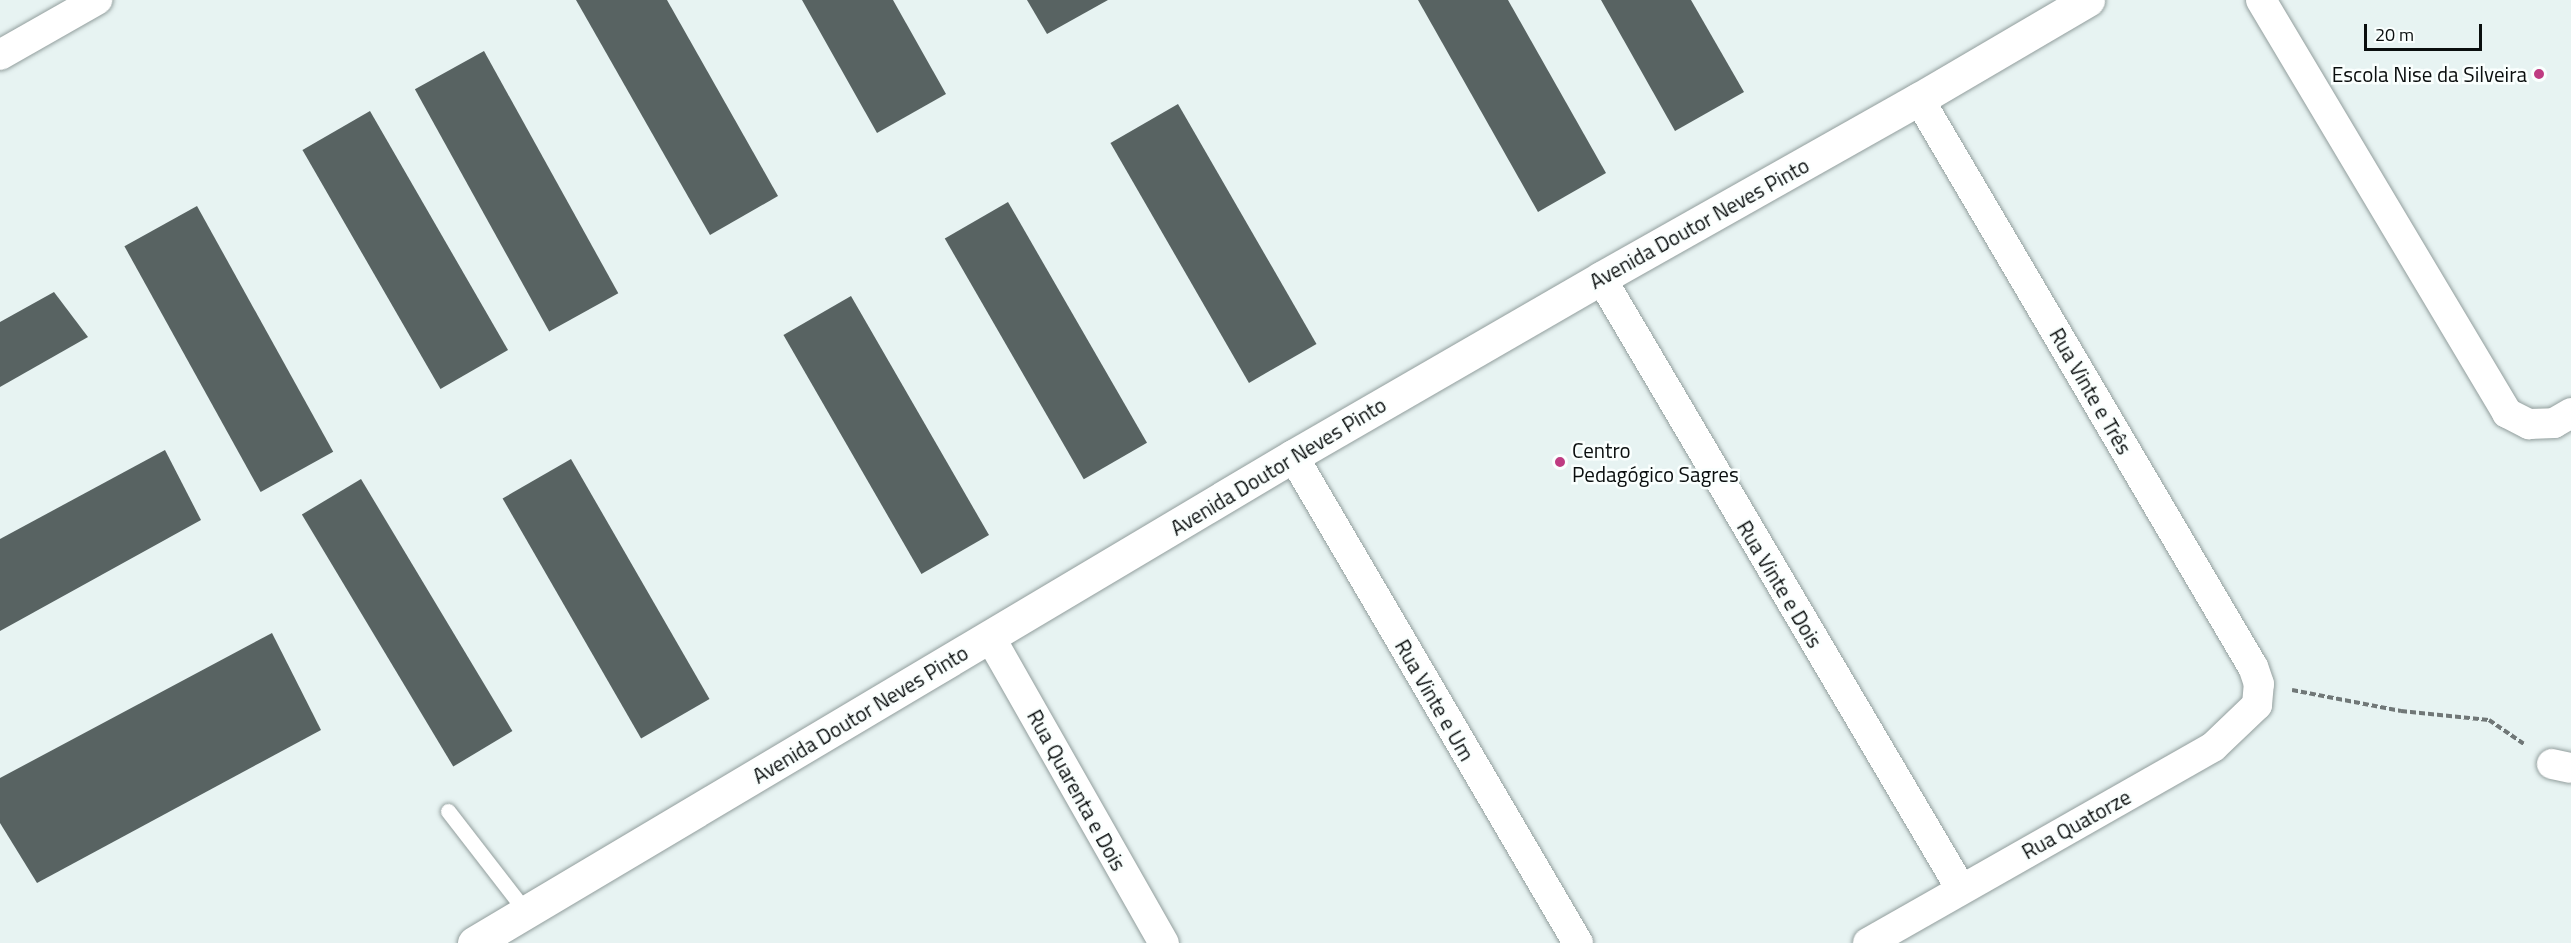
<!DOCTYPE html>
<html>
<head>
<meta charset="utf-8">
<style>
	body { margin:0 }
	#map { position:relative; width:2571px; height:943px; overflow:hidden; background:#e7f3f2; font-family:"Titillium Web",sans-serif }
	div>[style] { position:absolute }
	.building>* { inset:0; background:#586362; transform-origin:0 0 }
	.path>* { height:4px; margin-top:-2px; transform-origin:0; background:repeating-linear-gradient(90deg,#707777 0 6px,transparent 0 9px) }
	.roads { filter:drop-shadow(0 0 2px #929e9d) drop-shadow(0 0 2px #929e9d) }
	.service>* { height:15px; margin:-7.5px; padding:0 7.5px; transform-origin:7.5px; border-radius:7.5px; background:#fff }
	.minor>* { height:30px; margin:-15px; padding:0 15px; transform-origin:15px; border-radius:15px; background:#fff }
	.tertiary>* { height:33px; margin:-16.5px; padding:0 16.5px; transform-origin:16.5px; border-radius:16.5px; background:#fff }
	.dots>* { width:16px; height:16px; translate:-50% -50%; box-sizing:border-box; border:3px solid #fafffe; border-radius:50% }
	span { translate:-50% -50%; white-space:nowrap; text-align:center; line-height:1.15; -webkit-text-stroke:5px #fafffe; paint-order:stroke }
	.poi-label { font-size:21px; color:#0a0e0e }
	.right { translate:-100% -50%; text-align:right }
	.left { translate:0 -50%; text-align:left }
	.street-label { font-size:21px; color:#0a0e0e }
	.scale { position:absolute; left:2364px; top:24px; width:118px; height:27px; box-sizing:border-box; border:3px solid #0a0e0e; border-top:0; padding-left:8px; font-size:18px; line-height:21px; white-space:nowrap; color:#0a0e0e; -webkit-text-stroke:4px #fafffe; paint-order:stroke }
</style>
</head>
<body>
<div id="map">
	<div class="building">
		<i style="clip-path:polygon(576px 0,667px 0,778px 196px,710px 235px)"></i>
		<i style="clip-path:polygon(802px 0,893px 0,946px 94px,877px 133px)"></i>
		<i style="clip-path:polygon(1027px 0,1108px 0,1047px 34px)"></i>
		<i style="clip-path:polygon(1418px 0,1508px 0,1606px 173px,1538px 212px)"></i>
		<i style="clip-path:polygon(1601px 0,1691px 0,1744px 92px,1675px 131px)"></i>
		<i style="left:484px;top:51px;width:277px;height:79px;rotate:61deg"></i>
		<i style="left:1178px;top:104px;width:277px;height:78px;rotate:60deg"></i>
		<i style="left:370px;top:111px;width:276px;height:78px;rotate:60deg"></i>
		<i style="left:1008px;top:202px;width:278px;height:73px;rotate:60deg"></i>
		<i style="left:197px;top:206px;width:281px;height:83px;rotate:61deg"></i>
		<i style="clip-path:polygon(54px 292px,88px 337px,0 387px,0 322px)"></i>
		<i style="left:851px;top:296px;width:276px;height:78px;rotate:60deg"></i>
		<i style="clip-path:polygon(165px 450px,201px 520px,0 631px,0 539px)"></i>
		<i style="left:571px;top:459px;width:277px;height:79px;rotate:60deg"></i>
		<i style="left:361px;top:479px;width:294px;height:69px;rotate:59deg"></i>
		<i style="clip-path:polygon(272px 633px,321px 730px,37px 883px,0 823px,0 778px)"></i>
	</div>
	<div class="path">
		<i style="left:2292px;top:690px;width:111px;rotate:10.9deg"></i>
		<i style="left:2401px;top:711px;width:88px;rotate:5.8deg"></i>
		<i style="left:2489px;top:720px;width:42px;rotate:34.4deg"></i>
	</div>
	<div class="roads">
		<div class="service">
			<i style="left:448px;top:811px;width:128px;rotate:52.3deg"></i>
		</div>
		<div class="minor">
			<i style="left:2261px;top:0;width:481px;rotate:59.2deg"></i>
			<i style="left:2507px;top:413px;width:25px;rotate:27deg"></i>
			<i style="left:2529px;top:424px;width:25px;rotate:-2deg"></i>
			<i style="left:2554px;top:423px;width:20px;rotate:-30deg"></i>
			<i style="left:0;top:55px;width:112px;rotate:-29.6deg"></i>
			<i style="left:1601px;top:278px;width:709px;rotate:59.49deg"></i>
			<i style="left:1293px;top:456px;width:564px;rotate:59.66deg"></i>
			<i style="left:990px;top:637px;width:352px;rotate:60.4deg"></i>
			<i style="left:2552px;top:764px;width:19px;rotate:12deg"></i>
			<i style="left:1868px;top:943px;width:397px;rotate:-29.6deg"></i>
			<i style="left:2213px;top:747px;width:61px;rotate:-43.7deg"></i>
			<i style="left:2257px;top:705px;width:21px;rotate:-85deg"></i>
			<i style="left:2259px;top:684px;width:18px;rotate:-109deg"></i>
			<i style="left:2253px;top:667px;width:659px;rotate:-120.46deg"></i>
		</div>
		<div class="tertiary">
			<i style="left:474px;top:943px;width:953px;rotate:-30.74deg"></i>
			<i style="left:1293px;top:456px;width:356px;rotate:-30deg"></i>
			<i style="left:1601px;top:278px;width:365px;rotate:-29.4deg"></i>
			<i style="left:1919px;top:99px;width:196px;rotate:-30.4deg"></i>
		</div>
	</div>
	<div class="dots">
		<i style="left:2539px;top:74px;background:#bf3c82"></i>
		<i style="left:1560px;top:462px;background:#bf3c82"></i>
	</div>
	<div class="poi-label">
		<span class="right" style="left:2527px;top:74px">Escola Nise da Silveira</span>
		<span class="left" style="left:1572px;top:462px">Centro<br>Pedagógico Sagres</span>
	</div>
	<div class="street-label">
		<span style="left:1699px;top:223px;rotate:-29deg">Avenida Doutor Neves Pinto</span>
		<span style="left:2091px;top:391px;rotate:60deg">Rua Vinte e Três</span>
		<span style="left:1278px;top:466px;rotate:-31deg">Avenida Doutor Neves Pinto</span>
		<span style="left:1780px;top:584px;rotate:59deg">Rua Vinte e Dois</span>
		<span style="left:1435px;top:700px;rotate:60deg">Rua Vinte e Um</span>
		<span style="left:860px;top:714px;rotate:-31deg">Avenida Doutor Neves Pinto</span>
		<span style="left:1077px;top:790px;rotate:61deg">Rua Quarenta e Dois</span>
		<span style="left:2076px;top:824px;rotate:-29deg">Rua Quatorze</span>
	</div>
	<div class="scale">20 m</div>
</div>
</body>
</html>
